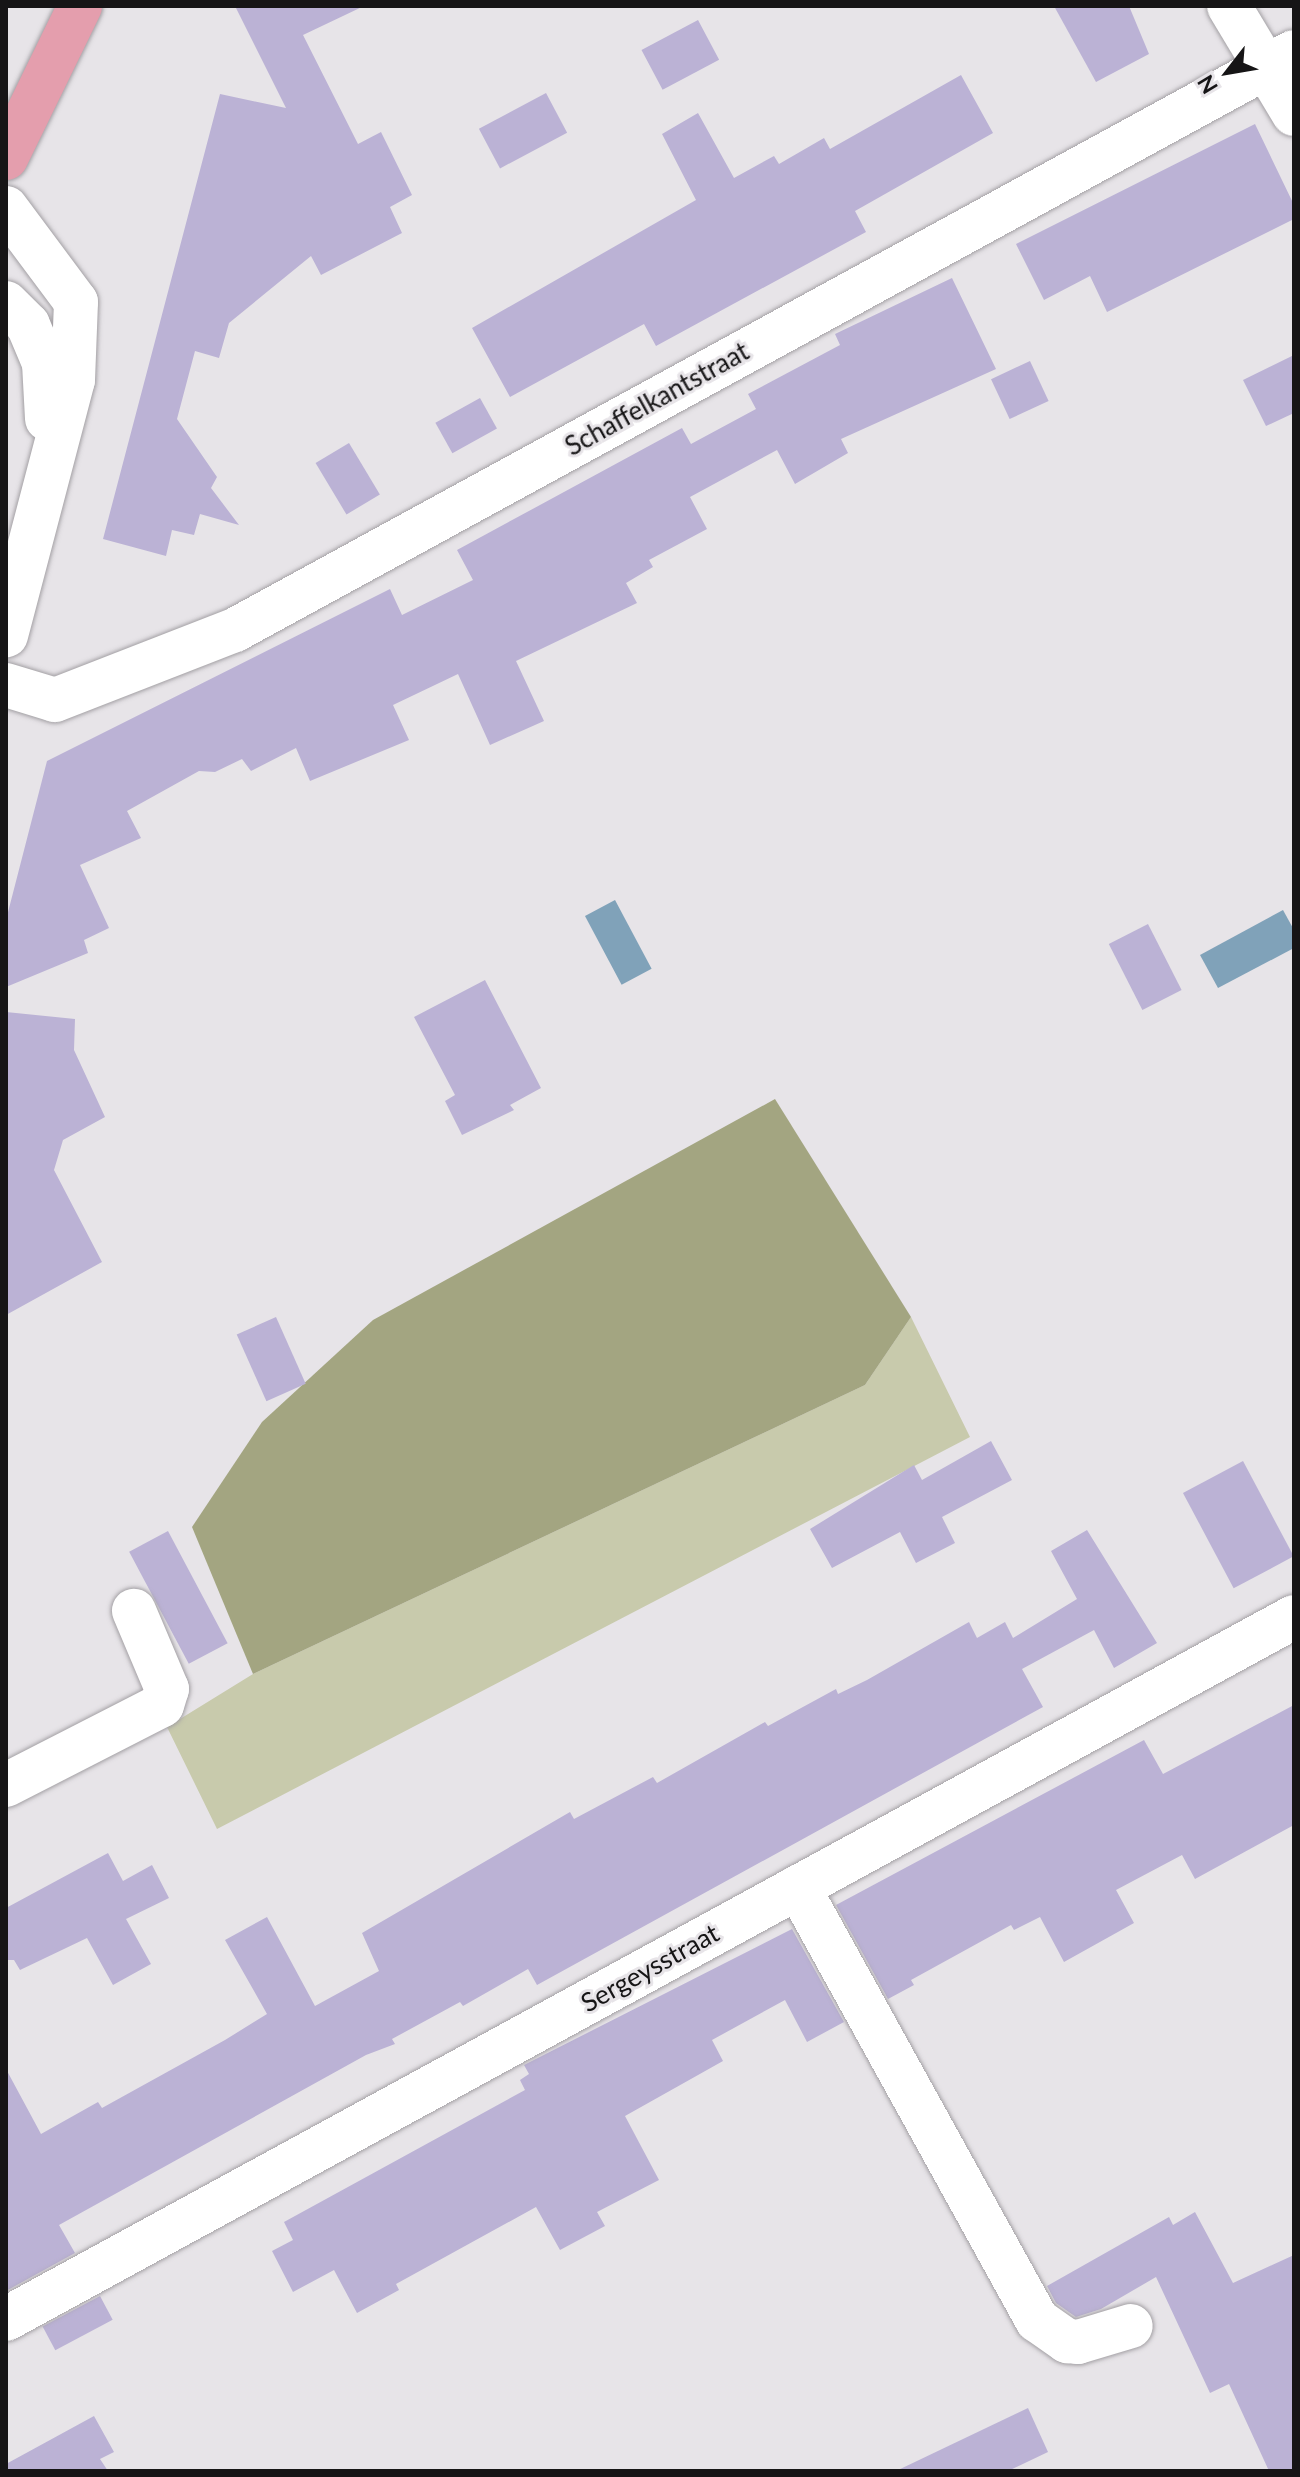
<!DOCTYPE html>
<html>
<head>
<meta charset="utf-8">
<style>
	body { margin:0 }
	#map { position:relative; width:1300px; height:2477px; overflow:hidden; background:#e7e4e8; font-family:Lato,sans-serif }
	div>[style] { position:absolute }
	.green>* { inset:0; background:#c8caac }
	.forest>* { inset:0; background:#a3a581 }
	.water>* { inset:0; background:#80a2b9; transform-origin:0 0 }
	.building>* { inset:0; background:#bbb2d5; transform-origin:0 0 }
	.roads { filter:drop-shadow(0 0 2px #a3a0a4) drop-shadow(0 0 2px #a3a0a4) }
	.minor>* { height:44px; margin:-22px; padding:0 22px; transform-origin:22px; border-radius:22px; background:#fff }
	.major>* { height:44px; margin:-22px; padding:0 22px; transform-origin:22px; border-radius:22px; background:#e49ead }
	span { translate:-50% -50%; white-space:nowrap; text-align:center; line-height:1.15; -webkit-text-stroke:6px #e7e4e8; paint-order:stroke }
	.street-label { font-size:26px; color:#161516 }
	.frame { position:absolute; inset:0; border:8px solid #161516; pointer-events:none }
	.north { position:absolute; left:1188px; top:32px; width:80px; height:80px; -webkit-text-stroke:6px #e7e4e8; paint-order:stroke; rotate:239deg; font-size:22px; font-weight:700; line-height:32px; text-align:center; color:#161516 }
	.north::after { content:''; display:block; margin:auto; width:28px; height:36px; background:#161516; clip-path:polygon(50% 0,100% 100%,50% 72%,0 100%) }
</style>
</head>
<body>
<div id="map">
	<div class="green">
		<i style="clip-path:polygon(911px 1317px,970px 1437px,217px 1829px,167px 1727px,253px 1674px,865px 1385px)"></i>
	</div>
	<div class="forest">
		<i style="clip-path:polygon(775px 1099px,911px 1317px,865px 1385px,253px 1674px,192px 1527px,262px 1422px,373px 1320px)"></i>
	</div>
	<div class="water">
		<i style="left:615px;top:900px;width:78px;height:34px;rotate:62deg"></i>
		<i style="clip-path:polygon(1283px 910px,1294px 930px,1294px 948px,1218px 988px,1200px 955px)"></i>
	</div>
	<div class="building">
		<i style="clip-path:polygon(235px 6px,364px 6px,303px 35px,358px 144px,381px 132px,412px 195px,390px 207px,402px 233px,321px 275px,311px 256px,229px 323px,219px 358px,195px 351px,177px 419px,217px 477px,211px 488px,239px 525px,200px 514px,194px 535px,172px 530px,166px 556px,103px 539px,220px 94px,286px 108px)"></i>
		<i style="clip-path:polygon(1054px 6px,1129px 6px,1149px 54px,1096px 82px)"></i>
		<i style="left:698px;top:20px;width:45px;height:64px;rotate:62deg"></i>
		<i style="clip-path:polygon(961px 75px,993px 133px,855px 211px,866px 232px,656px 346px,644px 324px,510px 397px,472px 328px,696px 200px,662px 134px,698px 113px,734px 178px,774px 156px,779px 164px,824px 138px,830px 149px)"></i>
		<i style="left:546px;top:93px;width:45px;height:76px;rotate:62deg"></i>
		<i style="clip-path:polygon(1255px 124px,1294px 205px,1294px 219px,1107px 312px,1090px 276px,1044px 300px,1016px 244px)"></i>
		<i style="clip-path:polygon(952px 278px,996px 369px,841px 439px,848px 453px,795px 484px,777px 450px,690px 497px,707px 529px,649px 560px,653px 567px,626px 583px,637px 603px,516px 661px,544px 721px,490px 745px,458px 674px,393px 705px,409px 740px,310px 781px,296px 748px,251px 771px,242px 759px,215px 772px,199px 771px,127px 811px,141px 838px,80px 865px,109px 928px,84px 940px,88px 953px,6px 987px,6px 920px,47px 761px,390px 589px,402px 615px,473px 580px,457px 550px,682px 428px,691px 444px,756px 409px,748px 394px,840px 345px,835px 334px)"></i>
		<i style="clip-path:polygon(1294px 355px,1294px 413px,1266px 426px,1243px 380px)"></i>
		<i style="left:1030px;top:361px;width:44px;height:43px;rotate:65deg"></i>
		<i style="left:480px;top:398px;width:35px;height:51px;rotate:61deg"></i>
		<i style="left:349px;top:443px;width:60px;height:39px;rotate:59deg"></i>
		<i style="left:1148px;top:924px;width:74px;height:44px;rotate:63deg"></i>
		<i style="clip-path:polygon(485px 980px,541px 1088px,510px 1105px,514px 1110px,462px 1135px,445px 1101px,455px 1095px,414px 1017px)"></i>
		<i style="clip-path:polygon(6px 1012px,75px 1019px,74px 1050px,105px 1117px,63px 1140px,54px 1170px,102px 1262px,6px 1315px)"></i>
		<i style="left:276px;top:1317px;width:73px;height:43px;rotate:66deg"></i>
		<i style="clip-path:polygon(991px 1441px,1012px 1480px,942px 1517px,955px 1543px,916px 1563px,900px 1532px,832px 1568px,810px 1529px,914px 1465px,922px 1480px)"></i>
		<i style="left:1243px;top:1461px;width:108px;height:68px;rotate:62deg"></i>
		<i style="clip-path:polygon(1087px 1530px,1157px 1643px,1114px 1668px,1094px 1630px,1022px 1669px,1043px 1707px,537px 1985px,528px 1969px,463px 2006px,460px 2002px,392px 2039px,395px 2044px,366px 2055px,59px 2225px,75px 2253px,6px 2291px,6px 2069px,41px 2134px,98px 2102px,102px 2108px,225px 2040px,267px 2014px,225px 1940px,267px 1917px,315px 2006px,379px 1971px,362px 1933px,570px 1812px,574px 1819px,653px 1777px,657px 1783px,765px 1722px,768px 1726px,836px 1689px,838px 1694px,867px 1680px,969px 1622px,977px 1638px,1005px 1622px,1013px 1638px,1077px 1599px,1051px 1551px)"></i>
		<i style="left:168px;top:1531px;width:127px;height:44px;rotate:62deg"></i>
		<i style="clip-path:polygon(1294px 1705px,1294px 1825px,1195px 1879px,1182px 1855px,1116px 1890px,1134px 1923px,1064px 1962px,1040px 1917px,1014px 1930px,1011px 1925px,911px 1980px,914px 1985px,888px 1999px,836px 1905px,1144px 1740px,1163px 1774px)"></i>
		<i style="clip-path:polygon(108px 1853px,123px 1881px,152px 1865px,169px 1898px,126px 1919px,151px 1964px,113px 1985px,87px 1938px,20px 1970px,14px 1960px,6px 1960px,6px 1908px)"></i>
		<i style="clip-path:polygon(792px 1929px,844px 2022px,807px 2042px,785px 2000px,712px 2040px,723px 2061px,625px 2116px,659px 2180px,597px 2212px,605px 2226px,560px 2250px,536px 2207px,396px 2284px,399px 2290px,357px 2313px,334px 2270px,293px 2292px,272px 2251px,293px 2240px,284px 2222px,525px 2090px,520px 2080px,529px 2074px,524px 2065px)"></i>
		<i style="clip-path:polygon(1195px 2212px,1233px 2283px,1294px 2255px,1294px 2471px,1269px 2471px,1229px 2384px,1210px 2393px,1156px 2277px,1101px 2309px,1076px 2317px,1056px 2303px,1047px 2286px,1169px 2217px,1173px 2225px)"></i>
		<i style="left:100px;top:2296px;width:27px;height:65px;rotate:62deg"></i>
		<i style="clip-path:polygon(1028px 2408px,1048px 2452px,1008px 2471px,896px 2471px)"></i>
		<i style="clip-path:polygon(94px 2416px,114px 2452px,100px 2459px,108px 2471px,6px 2471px,6px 2464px)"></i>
	</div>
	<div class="roads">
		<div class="minor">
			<i style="left:1229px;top:6px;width:126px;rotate:59deg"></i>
			<i style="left:6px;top:208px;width:117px;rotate:53.3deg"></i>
			<i style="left:76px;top:302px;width:78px;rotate:92.2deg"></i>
			<i style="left:73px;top:380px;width:264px;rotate:104.7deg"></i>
			<i style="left:6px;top:303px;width:31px;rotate:45deg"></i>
			<i style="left:28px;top:325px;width:41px;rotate:67.2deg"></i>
			<i style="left:44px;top:363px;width:56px;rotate:86.9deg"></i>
			<i style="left:6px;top:685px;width:51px;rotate:17deg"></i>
			<i style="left:55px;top:700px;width:193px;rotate:-21.3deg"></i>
			<i style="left:235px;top:630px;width:1206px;rotate:-28.63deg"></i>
			<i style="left:6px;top:1785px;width:175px;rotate:-27.1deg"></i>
			<i style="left:162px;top:1705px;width:17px;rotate:-73deg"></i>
			<i style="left:167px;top:1689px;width:85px;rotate:-112.9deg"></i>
			<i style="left:798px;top:1887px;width:495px;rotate:61.1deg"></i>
			<i style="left:1037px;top:2320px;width:37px;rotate:35deg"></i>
			<i style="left:1067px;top:2341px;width:11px;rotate:5deg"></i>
			<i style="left:1078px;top:2342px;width:55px;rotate:-16.8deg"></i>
			<i style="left:6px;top:2319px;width:1467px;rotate:-28.59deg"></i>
		</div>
		<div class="major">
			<i style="left:6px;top:158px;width:169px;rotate:-64deg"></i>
		</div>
	</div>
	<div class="street-label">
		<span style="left:657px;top:399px;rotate:-29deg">Schaffelkantstraat</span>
		<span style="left:650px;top:1968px;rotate:-29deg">Sergeysstraat</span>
	</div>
	<div class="frame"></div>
	<div class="north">N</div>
</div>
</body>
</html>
